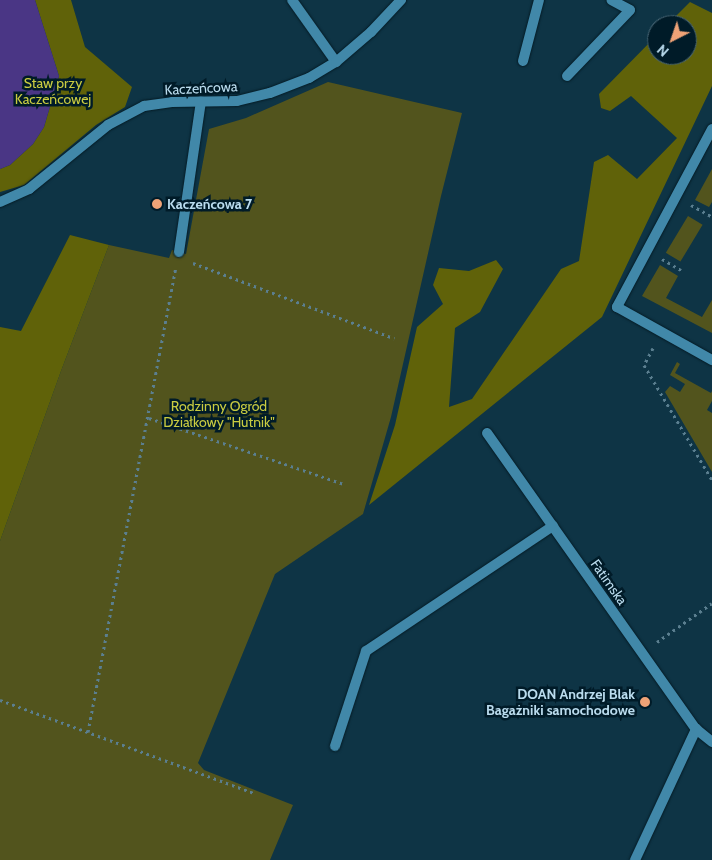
<!DOCTYPE html>
<html>
<head>
<meta charset="utf-8">
<style>
	body { margin:0 }
	#map { position:relative; width:712px; height:860px; overflow:hidden; background:#0e3445; font-family:Cabin,sans-serif }
	div>[style] { position:absolute }
	.green>* { inset:0; background:#52541d; transform-origin:0 0 }
	.forest>* { inset:0; background:#606209 }
	.water>* { inset:0; background:#4a3685 }
	.path>* { height:3px; margin-top:-1.5px; transform-origin:0; background:repeating-linear-gradient(90deg,#5b7f90 0 2.5px,transparent 0 6.5px) }
	.roads { filter:drop-shadow(0 0 1px #051b25) drop-shadow(0 0 1px #051b25) }
	.service>* { height:10px; margin:-5px; padding:0 5px; transform-origin:5px; border-radius:5px; background:#4188a9 }
	.minor>* { height:10px; margin:-5px; padding:0 5px; transform-origin:5px; border-radius:5px; background:#4188a9 }
	.dots>* { width:14px; height:14px; translate:-50% -50%; box-sizing:border-box; border:2px solid #001b28; border-radius:50% }
	span { translate:-50% -50%; white-space:nowrap; text-align:center; line-height:1.15; -webkit-text-stroke:5px #001b28; paint-order:stroke }
	.park-label { font-size:14px; color:#c9cc41 }
	.street-label { font-size:14px; color:#badcee }
	.poi-label { font-size:14px; color:#badcee; font-weight:700 }
	.left { translate:0 -50%; text-align:left }
	.right { translate:-100% -50%; text-align:right }
	.north { position:absolute; left:647px; top:15px; width:50px; height:50px; box-sizing:border-box; background:#001b28; border:1px solid #4a6877; border-radius:50%; rotate:221deg; font-size:14px; font-weight:700; line-height:20px; text-align:center; color:#badcee }
	.north::after { content:''; display:block; margin:auto; width:18px; height:22px; background:#efa377; clip-path:polygon(50% 0,100% 100%,50% 72%,0 100%) }
</style>
</head>
<body>
<div id="map">
	<div class="green">
		<i style="clip-path:polygon(328px 82px,462px 113px,441px 196px,391px 417px,363px 514px,275px 574px,198px 763px,204px 770px,293px 805px,270px 860px,0 860px,0 541px,61px 371px,109px 245px,169px 258px,172px 250px,186px 254px,209px 129px,246px 118px)"></i>
		<i style="clip-path:polygon(712px 169px,712px 202px,709px 207px,695px 200px)"></i>
		<i style="left:688px;top:216px;width:17px;height:43px;rotate:31deg"></i>
		<i style="clip-path:polygon(660px 265px,678px 276px,666px 298px,702px 317px,712px 300px,712px 333px,642px 296px)"></i>
		<i style="clip-path:polygon(677px 362px,680px 364px,675px 373px,711px 393px,712px 391px,712px 401px,707px 410px,712px 413px,712px 472px,665px 392px,670px 386px,680px 392px,685px 384px,670px 375px)"></i>
	</div>
	<div class="forest">
		<i style="clip-path:polygon(35px 0,71px 0,85px 47px,132px 87px,125px 107px,96px 125px,24px 185px,0 192px,0 169px,10px 165px,33px 144px,44px 127px,59px 76px)"></i>
		<i style="clip-path:polygon(690px 2px,712px 13px,712px 86px,602px 317px,369px 505px,395px 425px,417px 327px,443px 304px,433px 285px,439px 268px,469px 271px,496px 260px,503px 269px,480px 312px,455px 328px,449px 407px,472px 399px,561px 269px,579px 261px,594px 162px,608px 155px,637px 179px,677px 138px,631px 96px,610px 111px,601px 108px,599px 94px,657px 35px,657px 55px,687px 55px,687px 25px,667px 25px)"></i>
		<i style="clip-path:polygon(70px 235px,109px 245px,61px 371px,0 541px,0 327px,21px 331px)"></i>
	</div>
	<div class="water">
		<i style="clip-path:polygon(0 0,35px 0,59px 76px,44px 127px,33px 144px,10px 165px,0 169px)"></i>
	</div>
	<div class="path">
		<i style="left:691px;top:205px;width:23px;rotate:29deg"></i>
		<i style="left:662px;top:259px;width:22px;rotate:30deg"></i>
		<i style="left:193px;top:263px;width:215px;rotate:20.5deg"></i>
		<i style="left:653px;top:348px;width:19px;rotate:118deg"></i>
		<i style="left:644px;top:365px;width:134px;rotate:59.4deg"></i>
		<i style="left:149px;top:418px;width:206px;rotate:18.7deg"></i>
		<i style="left:657px;top:642px;width:67px;rotate:-35.3deg"></i>
		<i style="left:0;top:700px;width:270px;rotate:20.1deg"></i>
		<i style="left:88px;top:732px;width:472px;rotate:-79.3deg"></i>
	</div>
	<div class="roads">
		<div class="service">
			<i style="left:292px;top:0;width:76px;rotate:54.6deg"></i>
			<i style="left:523px;top:61px;width:63px;rotate:-75.3deg"></i>
			<i style="left:567px;top:76px;width:91px;rotate:-46.3deg"></i>
			<i style="left:630px;top:10px;width:21px;rotate:-152deg"></i>
			<i style="left:712px;top:129px;width:202px;rotate:118.1deg"></i>
			<i style="left:617px;top:307px;width:109px;rotate:29.2deg"></i>
			<i style="left:179px;top:252px;width:152px;rotate:-81.7deg"></i>
		</div>
		<div class="minor">
			<i style="left:0;top:202px;width:32px;rotate:-24deg"></i>
			<i style="left:29px;top:189px;width:102px;rotate:-39deg"></i>
			<i style="left:108px;top:125px;width:41px;rotate:-27.8deg"></i>
			<i style="left:144px;top:106px;width:28px;rotate:-8deg"></i>
			<i style="left:172px;top:102px;width:65px;rotate:-0.9deg"></i>
			<i style="left:237px;top:101px;width:34px;rotate:-14deg"></i>
			<i style="left:270px;top:93px;width:42px;rotate:-21deg"></i>
			<i style="left:309px;top:78px;width:31px;rotate:-31deg"></i>
			<i style="left:336px;top:62px;width:46px;rotate:-40.6deg"></i>
			<i style="left:371px;top:32px;width:44px;rotate:-46.8deg"></i>
			<i style="left:487px;top:433px;width:362px;rotate:54.8deg"></i>
			<i style="left:696px;top:729px;width:21px;rotate:39deg"></i>
			<i style="left:335px;top:746px;width:100px;rotate:-71.9deg"></i>
			<i style="left:366px;top:651px;width:225px;rotate:-33.8deg"></i>
			<i style="left:635px;top:860px;width:145px;rotate:-65deg"></i>
		</div>
	</div>
	<div class="dots">
		<i style="left:157px;top:204px;background:#efa377"></i>
		<i style="left:645px;top:702px;background:#efa377"></i>
	</div>
	<div class="park-label">
		<span style="left:53px;top:91px">Staw przy<br>Kaczeńcowej</span>
		<span style="left:219px;top:414px">Rodzinny Ogród<br>Działkowy "Hutnik"</span>
	</div>
	<div class="street-label">
		<span style="left:201px;top:88px;rotate:-3deg">Kaczeńcowa</span>
		<span style="left:609px;top:582px;rotate:55deg">Fatimska</span>
	</div>
	<div class="poi-label">
		<span class="left" style="left:167px;top:204px">Kaczeńcowa 7</span>
		<span class="right" style="left:635px;top:702px">DOAN Andrzej Blak<br>Bagażniki samochodowe</span>
	</div>
	<div class="north">N</div>
</div>
</body>
</html>
